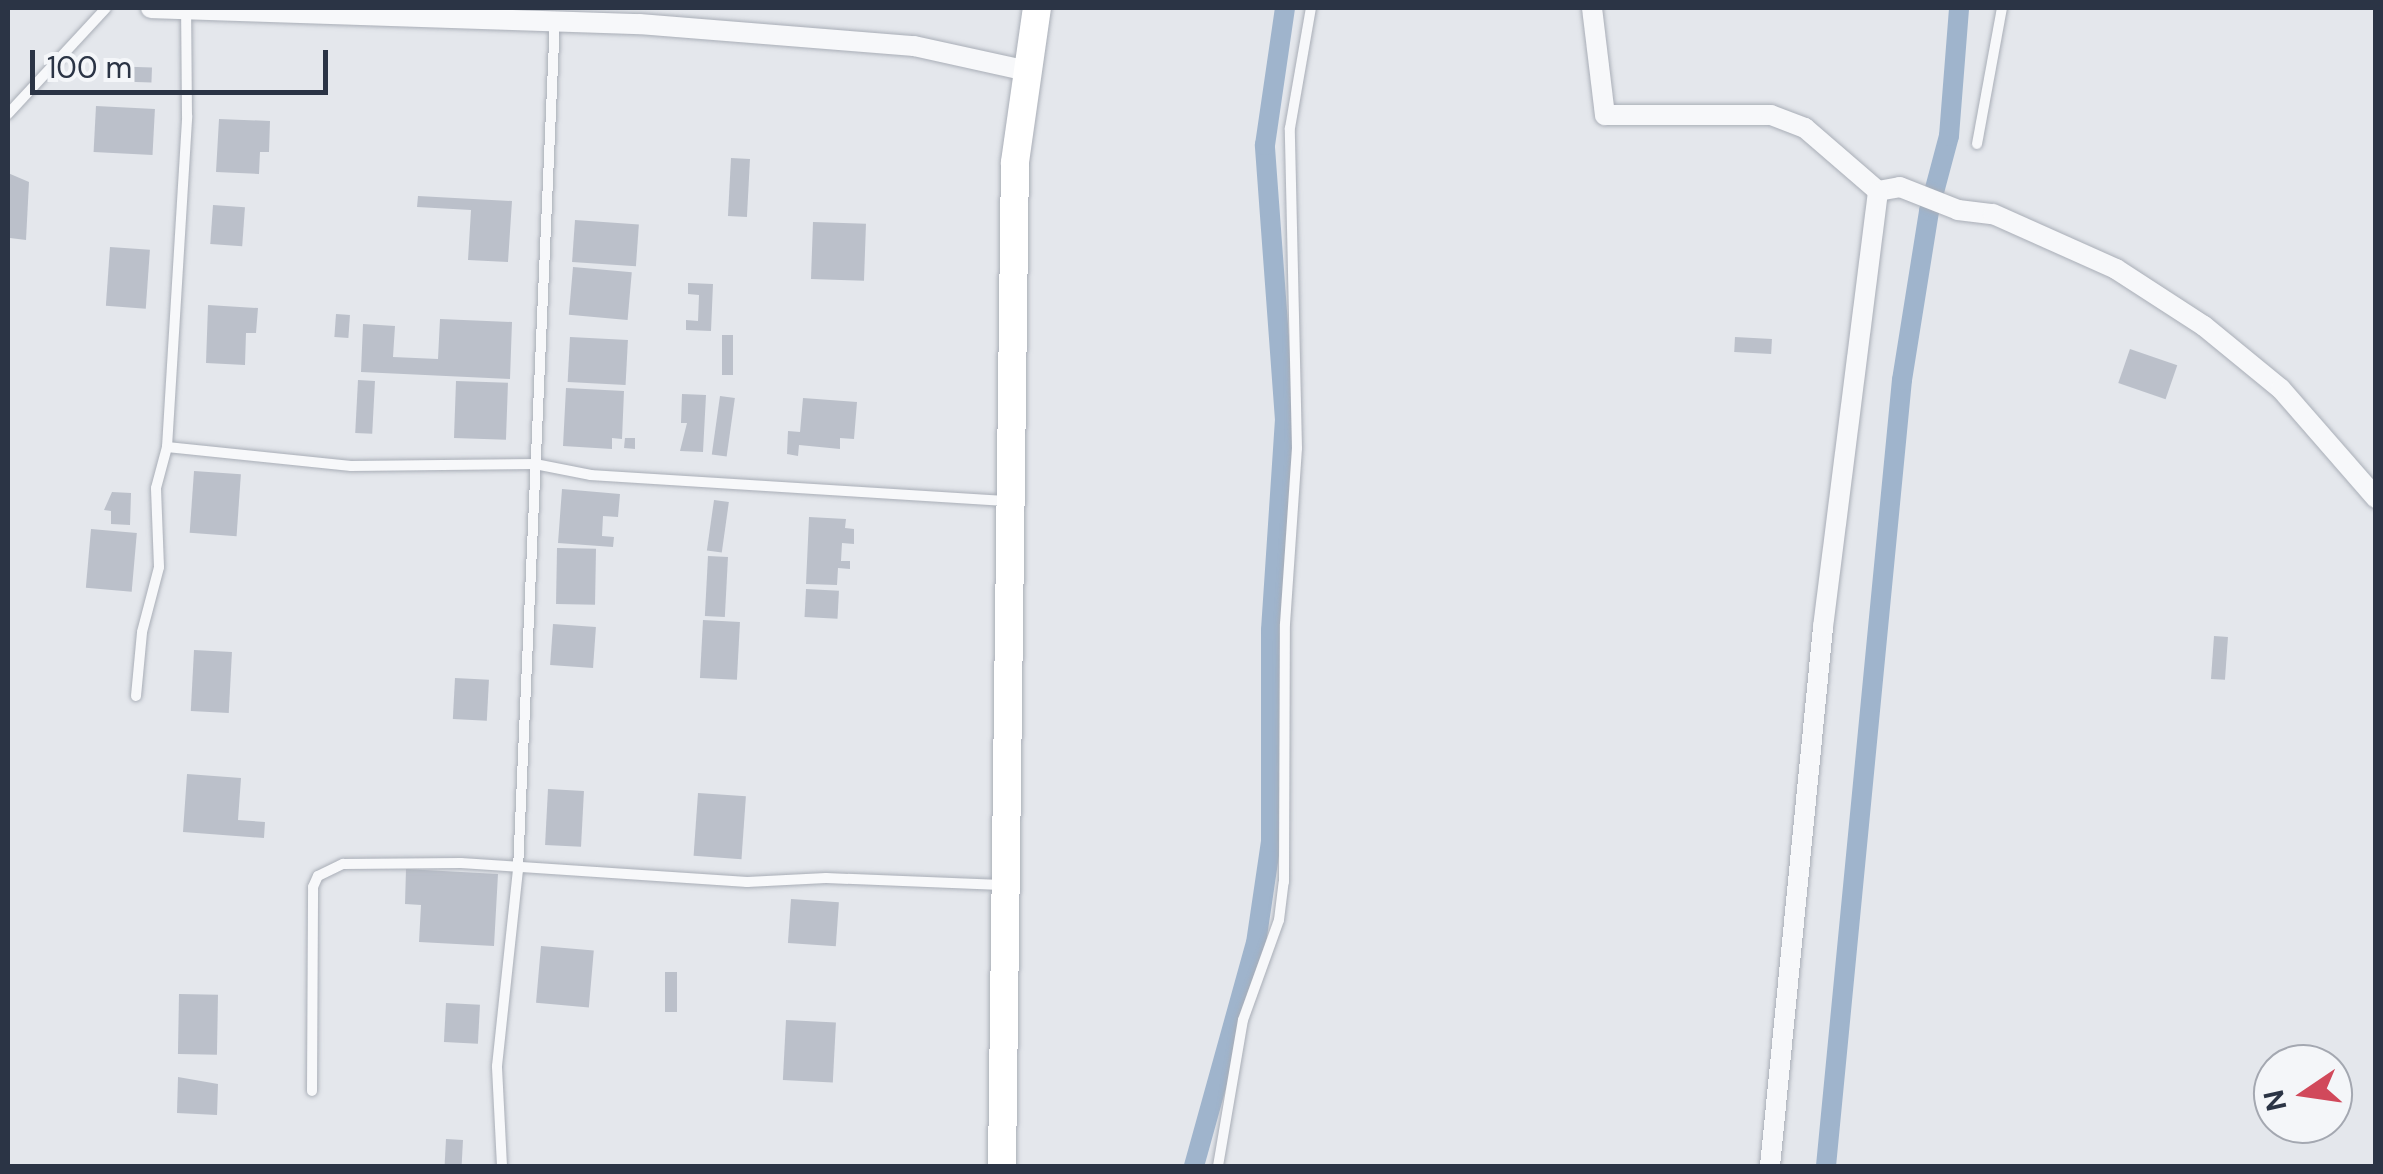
<!DOCTYPE html>
<html>
<head>
<meta charset="utf-8">
<style>
	body { margin:0 }
	#map { position:relative; width:2383px; height:1174px; overflow:hidden; background:#e4e7ec; font-family:"DM Sans",sans-serif }
	div>[style] { position:absolute }
	.canal>* { height:20px; margin:-10px; padding:0 10px; transform-origin:10px; border-radius:10px; background:#9fb4cc }
	.building>* { inset:0; background:#bbc0ca; transform-origin:0 0 }
	.roads { filter:drop-shadow(0 0 2px #a9aeb7) drop-shadow(0 0 2px #a9aeb7) }
	.lane>* { height:10px; margin:-5px; padding:0 5px; transform-origin:5px; border-radius:5px; background:#f7f8fa }
	.street>* { height:20px; margin:-10px; padding:0 10px; transform-origin:10px; border-radius:10px; background:#f7f8fa }
	.secondary>* { height:28px; margin:-14px; padding:0 14px; transform-origin:14px; border-radius:14px; background:#fff }
	span { translate:-50% -50%; white-space:nowrap; text-align:center; line-height:1.15; -webkit-text-stroke:8px #f4f6f9; paint-order:stroke }
	.frame { position:absolute; inset:0; border:10px solid #2b3445; pointer-events:none }
	.north { position:absolute; left:2253px; top:1044px; width:100px; height:100px; box-sizing:border-box; background:#f4f6f9; border:2px solid #a4a8b1; border-radius:50%; rotate:257deg; font-size:28px; font-weight:700; line-height:40px; text-align:center; color:#2b3445 }
	.north::after { content:''; display:block; margin:auto; width:35px; height:45px; background:#d1495b; clip-path:polygon(50% 0,100% 100%,50% 72%,0 100%) }
	.scale { position:absolute; left:30px; top:50px; width:298px; height:45px; box-sizing:border-box; border:5px solid #2b3445; border-top:0; padding-left:12px; font-size:30px; line-height:35px; white-space:nowrap; color:#2b3445; -webkit-text-stroke:8px #f4f6f9; paint-order:stroke }
</style>
</head>
<body>
<div id="map">
	<div class="canal">
		<i style="left:1194px;top:1166px;width:231px;rotate:-74.5deg"></i>
		<i style="left:1256px;top:943px;width:102px;rotate:-81.6deg"></i>
		<i style="left:1271px;top:842px;width:212px;rotate:-90deg"></i>
		<i style="left:1271px;top:630px;width:210px;rotate:-86.2deg"></i>
		<i style="left:1285px;top:420px;width:276px;rotate:-94.2deg"></i>
		<i style="left:1265px;top:145px;width:138px;rotate:-81.7deg"></i>
		<i style="left:1826px;top:1166px;width:790px;rotate:-84.48deg"></i>
		<i style="left:1902px;top:380px;width:171px;rotate:-80.9deg"></i>
		<i style="left:1929px;top:211px;width:78px;rotate:-75.1deg"></i>
		<i style="left:1949px;top:136px;width:128px;rotate:-85.5deg"></i>
	</div>
	<div class="building">
		<i style="left:106px;top:66px;width:46px;height:15px;rotate:2deg"></i>
		<i style="left:96px;top:106px;width:59px;height:46px;rotate:3deg"></i>
		<i style="clip-path:polygon(219px 119px,270px 121px,269px 152px,260px 152px,259px 174px,216px 172px)"></i>
		<i style="left:731px;top:158px;width:19px;height:58px;rotate:3deg"></i>
		<i style="clip-path:polygon(8px 173px,29px 182px,26px 240px,10px 238px)"></i>
		<i style="clip-path:polygon(418px 196px,512px 201px,508px 262px,468px 260px,471px 210px,417px 207px)"></i>
		<i style="left:213px;top:205px;width:32px;height:39px;rotate:4deg"></i>
		<i style="left:575px;top:220px;width:64px;height:42px;rotate:4deg"></i>
		<i style="left:813px;top:222px;width:53px;height:57px;rotate:2deg"></i>
		<i style="left:110px;top:247px;width:40px;height:59px;rotate:4deg"></i>
		<i style="left:573px;top:267px;width:59px;height:48px;rotate:5deg"></i>
		<i style="clip-path:polygon(688px 283px,713px 284px,711px 331px,686px 330px,686px 320px,698px 321px,699px 295px,688px 294px)"></i>
		<i style="clip-path:polygon(208px 305px,258px 308px,256px 333px,246px 333px,245px 365px,206px 363px)"></i>
		<i style="left:336px;top:314px;width:14px;height:23px;rotate:4deg"></i>
		<i style="clip-path:polygon(440px 319px,512px 322px,510px 379px,361px 372px,363px 324px,395px 326px,393px 357px,438px 359px)"></i>
		<i style="left:722px;top:335px;width:11px;height:40px"></i>
		<i style="left:570px;top:337px;width:58px;height:45px;rotate:3deg"></i>
		<i style="left:1735px;top:337px;width:37px;height:15px;rotate:3deg"></i>
		<i style="left:2130px;top:349px;width:50px;height:36px;rotate:19deg"></i>
		<i style="left:358px;top:380px;width:17px;height:53px;rotate:3deg"></i>
		<i style="left:456px;top:381px;width:52px;height:57px;rotate:2deg"></i>
		<i style="clip-path:polygon(566px 388px,624px 391px,622px 439px,612px 438px,612px 449px,563px 446px)"></i>
		<i style="clip-path:polygon(682px 394px,706px 395px,703px 452px,680px 451px,687px 423px,681px 423px)"></i>
		<i style="left:720px;top:396px;width:15px;height:59px;rotate:8deg"></i>
		<i style="clip-path:polygon(803px 398px,857px 402px,854px 439px,840px 438px,840px 449px,799px 445px,798px 456px,787px 454px,788px 431px,800px 432px)"></i>
		<i style="clip-path:polygon(625px 438px,635px 438px,635px 449px,624px 448px)"></i>
		<i style="left:194px;top:471px;width:47px;height:62px;rotate:4deg"></i>
		<i style="clip-path:polygon(562px 489px,620px 494px,618px 517px,603px 516px,602px 536px,614px 537px,613px 547px,558px 543px)"></i>
		<i style="clip-path:polygon(112px 492px,131px 493px,130px 525px,111px 524px,111px 511px,104px 510px)"></i>
		<i style="left:714px;top:500px;width:15px;height:51px;rotate:8deg"></i>
		<i style="clip-path:polygon(809px 517px,846px 519px,845px 528px,854px 529px,854px 544px,842px 543px,841px 561px,850px 561px,850px 569px,838px 568px,837px 585px,806px 584px)"></i>
		<i style="left:91px;top:529px;width:46px;height:59px;rotate:5deg"></i>
		<i style="left:557px;top:548px;width:39px;height:56px;rotate:1deg"></i>
		<i style="left:708px;top:556px;width:20px;height:60px;rotate:3deg"></i>
		<i style="left:806px;top:589px;width:33px;height:28px;rotate:3deg"></i>
		<i style="left:703px;top:620px;width:37px;height:58px;rotate:3deg"></i>
		<i style="left:553px;top:624px;width:43px;height:41px;rotate:4deg"></i>
		<i style="left:2214px;top:636px;width:14px;height:43px;rotate:4deg"></i>
		<i style="left:194px;top:650px;width:38px;height:61px;rotate:3deg"></i>
		<i style="left:455px;top:678px;width:34px;height:41px;rotate:3deg"></i>
		<i style="clip-path:polygon(187px 774px,241px 778px,238px 820px,265px 822px,264px 838px,183px 832px)"></i>
		<i style="left:548px;top:789px;width:36px;height:56px;rotate:3deg"></i>
		<i style="left:698px;top:793px;width:48px;height:63px;rotate:4deg"></i>
		<i style="clip-path:polygon(406px 869px,498px 874px,494px 946px,419px 942px,421px 905px,405px 904px)"></i>
		<i style="left:791px;top:899px;width:48px;height:44px;rotate:4deg"></i>
		<i style="left:541px;top:946px;width:53px;height:57px;rotate:5deg"></i>
		<i style="left:665px;top:972px;width:12px;height:40px"></i>
		<i style="left:179px;top:994px;width:39px;height:60px;rotate:1deg"></i>
		<i style="left:446px;top:1003px;width:34px;height:39px;rotate:3deg"></i>
		<i style="left:786px;top:1020px;width:50px;height:60px;rotate:3deg"></i>
		<i style="clip-path:polygon(178px 1077px,218px 1084px,217px 1115px,177px 1113px)"></i>
		<i style="left:446px;top:1139px;width:17px;height:27px;rotate:3deg"></i>
	</div>
	<div class="roads">
		<div class="lane">
			<i style="left:8px;top:114px;width:144px;rotate:-47.2deg"></i>
			<i style="left:1977px;top:144px;width:138px;rotate:-79.6deg"></i>
			<i style="left:167px;top:447px;width:185px;rotate:5.9deg"></i>
			<i style="left:351px;top:466px;width:184px;rotate:-0.6deg"></i>
			<i style="left:535px;top:464px;width:57px;rotate:11.1deg"></i>
			<i style="left:591px;top:475px;width:418px;rotate:3.6deg"></i>
			<i style="left:136px;top:696px;width:64px;rotate:-84.6deg"></i>
			<i style="left:142px;top:632px;width:67px;rotate:-75.3deg"></i>
			<i style="left:159px;top:567px;width:79px;rotate:-92.2deg"></i>
			<i style="left:156px;top:488px;width:42px;rotate:-75deg"></i>
			<i style="left:167px;top:447px;width:332px;rotate:-86.5deg"></i>
			<i style="left:187px;top:116px;width:106px;rotate:-90.5deg"></i>
			<i style="left:312px;top:1091px;width:204px;rotate:-89.7deg"></i>
			<i style="left:313px;top:887px;width:12px;rotate:-66deg"></i>
			<i style="left:318px;top:876px;width:28px;rotate:-26deg"></i>
			<i style="left:343px;top:864px;width:118px;rotate:-0.5deg"></i>
			<i style="left:461px;top:863px;width:287px;rotate:3.8deg"></i>
			<i style="left:747px;top:882px;width:79px;rotate:-2.9deg"></i>
			<i style="left:826px;top:878px;width:176px;rotate:2.3deg"></i>
			<i style="left:502px;top:1166px;width:100px;rotate:-92.9deg"></i>
			<i style="left:497px;top:1066px;width:197px;rotate:-83.9deg"></i>
			<i style="left:518px;top:870px;width:851px;rotate:-87.51deg"></i>
			<i style="left:1218px;top:1166px;width:148px;rotate:-80.3deg"></i>
			<i style="left:1243px;top:1020px;width:106px;rotate:-70.2deg"></i>
			<i style="left:1279px;top:920px;width:38px;rotate:-83deg"></i>
			<i style="left:1284px;top:882px;width:258px;rotate:-89.8deg"></i>
			<i style="left:1285px;top:624px;width:176px;rotate:-86.1deg"></i>
			<i style="left:1297px;top:448px;width:320px;rotate:-91.3deg"></i>
			<i style="left:1290px;top:128px;width:122px;rotate:-80.1deg"></i>
		</div>
		<div class="street">
			<i style="left:151px;top:8px;width:488px;rotate:1.9deg"></i>
			<i style="left:639px;top:24px;width:276px;rotate:4.6deg"></i>
			<i style="left:914px;top:46px;width:117px;rotate:12.4deg"></i>
			<i style="left:1592px;top:8px;width:108px;rotate:83.1deg"></i>
			<i style="left:1605px;top:115px;width:166px"></i>
			<i style="left:1771px;top:115px;width:36px;rotate:21deg"></i>
			<i style="left:1805px;top:128px;width:96px;rotate:40.8deg"></i>
			<i style="left:1878px;top:191px;width:22px;rotate:-10deg"></i>
			<i style="left:1900px;top:187px;width:62px;rotate:21.6deg"></i>
			<i style="left:1958px;top:210px;width:35px;rotate:7deg"></i>
			<i style="left:1993px;top:214px;width:135px;rotate:24.1deg"></i>
			<i style="left:2116px;top:269px;width:105px;rotate:32.9deg"></i>
			<i style="left:2204px;top:326px;width:99px;rotate:39.3deg"></i>
			<i style="left:2281px;top:389px;width:145px;rotate:48.9deg"></i>
			<i style="left:1770px;top:1166px;width:542px;rotate:-84.38deg"></i>
			<i style="left:1823px;top:627px;width:439px;rotate:-82.8deg"></i>
		</div>
		<div class="secondary">
			<i style="left:1002px;top:1166px;width:1004px;rotate:-89.26deg"></i>
			<i style="left:1015px;top:162px;width:156px;rotate:-81.9deg"></i>
		</div>
	</div>
	<div class="frame"></div>
	<div class="north">N</div>
	<div class="scale">100 m</div>
</div>
</body>
</html>
